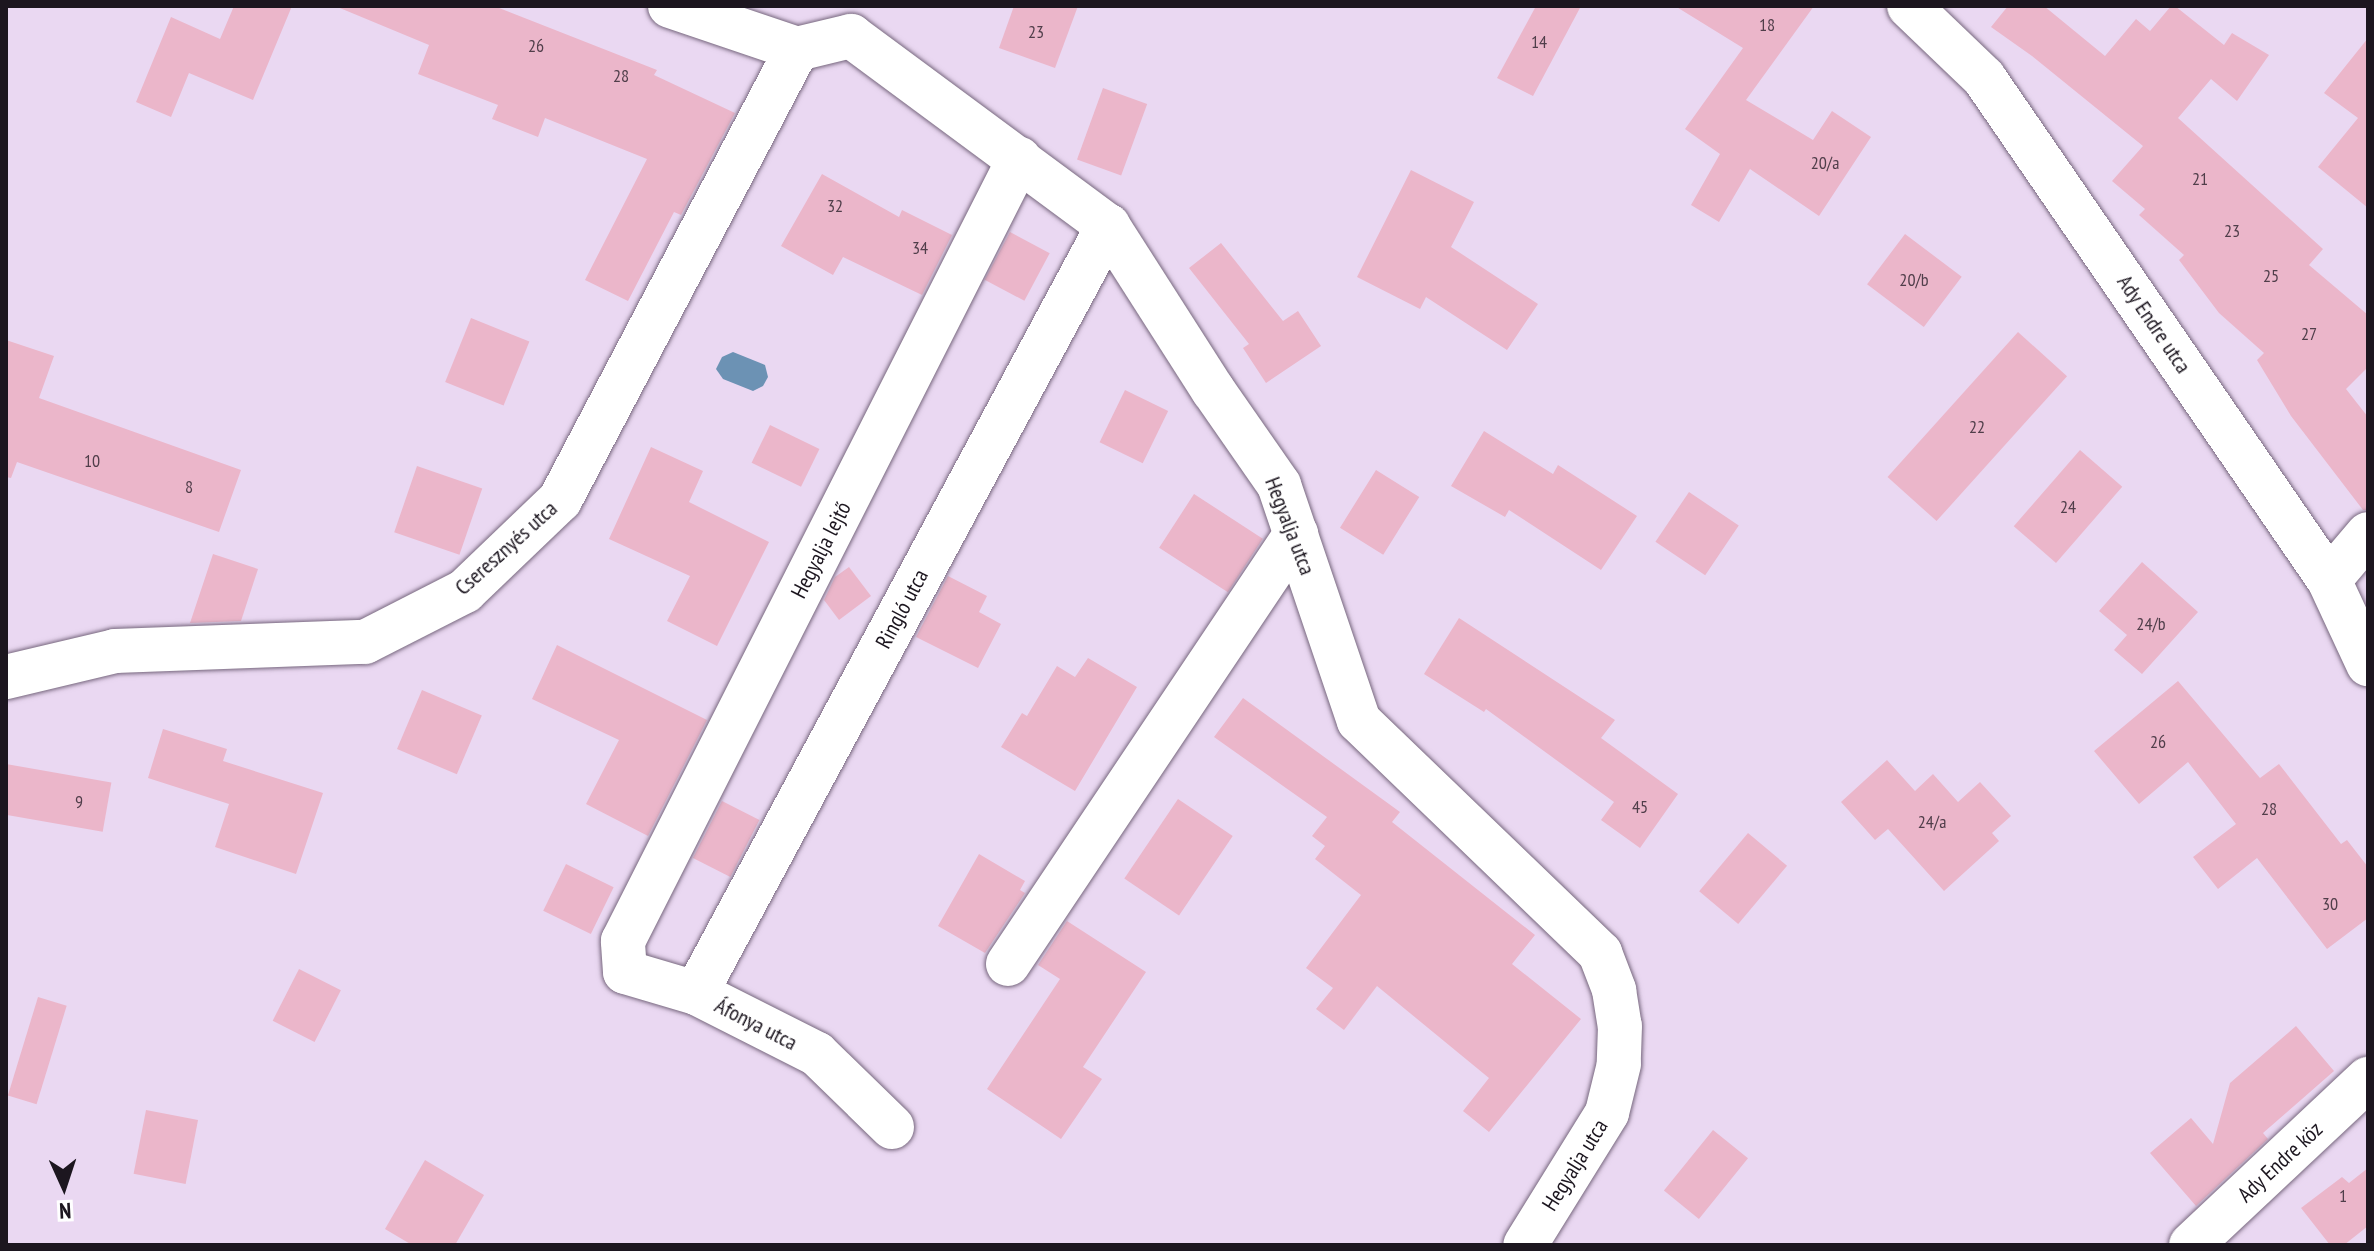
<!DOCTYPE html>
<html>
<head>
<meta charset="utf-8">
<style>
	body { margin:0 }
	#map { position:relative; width:2374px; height:1251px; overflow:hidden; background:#ead8f2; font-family:"PT Sans Narrow",sans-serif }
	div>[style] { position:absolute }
	.water>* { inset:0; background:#6c92b4 }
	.building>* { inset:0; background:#ebb6ca; transform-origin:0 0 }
	.roads { filter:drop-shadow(0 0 2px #77677e) drop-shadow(0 0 2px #77677e) }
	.street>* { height:44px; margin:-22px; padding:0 22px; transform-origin:22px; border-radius:22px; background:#fff }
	span { translate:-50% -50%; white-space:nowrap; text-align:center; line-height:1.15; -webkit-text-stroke:6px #fff; paint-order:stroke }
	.number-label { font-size:18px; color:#503e4a }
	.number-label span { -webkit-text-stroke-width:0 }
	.street-label { font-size:22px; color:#1c161f }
	.frame { position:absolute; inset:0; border:8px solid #1c161f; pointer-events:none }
	.north { position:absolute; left:24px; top:1147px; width:80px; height:80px; -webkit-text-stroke:6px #fff; paint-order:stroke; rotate:177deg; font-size:22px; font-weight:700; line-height:32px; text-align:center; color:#1c161f }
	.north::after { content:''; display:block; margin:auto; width:28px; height:36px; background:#1c161f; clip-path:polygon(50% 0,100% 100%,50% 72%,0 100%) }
</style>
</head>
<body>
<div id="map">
	<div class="water">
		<i style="clip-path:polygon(733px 352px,765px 365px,768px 377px,763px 386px,753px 391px,723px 379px,716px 369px,722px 357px)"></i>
	</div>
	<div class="building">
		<i style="clip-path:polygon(234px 6px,292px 6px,253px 100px,189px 73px,171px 117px,136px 102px,171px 17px,220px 39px)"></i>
		<i style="clip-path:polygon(335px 6px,494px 6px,657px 70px,654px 75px,735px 113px,681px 215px,674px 212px,628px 301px,585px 280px,647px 159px,545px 118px,538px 137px,492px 119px,498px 105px,418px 74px,429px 45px)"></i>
		<i style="clip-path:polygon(1014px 6px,1078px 6px,1055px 68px,999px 48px)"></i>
		<i style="clip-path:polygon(1536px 6px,1581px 6px,1533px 96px,1497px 78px)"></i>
		<i style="clip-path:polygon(1675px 6px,1814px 6px,1746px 100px,1813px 140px,1832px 111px,1871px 137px,1819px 216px,1750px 169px,1719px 222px,1691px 205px,1720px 154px,1685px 129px,1743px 48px)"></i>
		<i style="clip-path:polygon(2008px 6px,2044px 6px,2105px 56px,2136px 19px,2150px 31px,2171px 6px,2175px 6px,2224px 45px,2232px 33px,2269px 55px,2237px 101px,2211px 79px,2178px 118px,2323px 249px,2309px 265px,2368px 315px,2368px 367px,2346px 389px,2368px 417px,2368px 510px,2363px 510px,2291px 416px,2257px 360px,2264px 353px,2219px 313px,2179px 260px,2184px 255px,2139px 215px,2145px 209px,2112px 181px,2143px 146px,2032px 56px,1991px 27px)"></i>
		<i style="clip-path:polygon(2368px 38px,2368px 208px,2318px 167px,2358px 118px,2324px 93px)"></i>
		<i style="left:1103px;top:88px;width:47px;height:76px;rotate:20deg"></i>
		<i style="clip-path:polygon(1411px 170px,1474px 202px,1451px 247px,1538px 304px,1507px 350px,1426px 297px,1420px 309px,1357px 277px)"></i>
		<i style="clip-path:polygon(822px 174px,899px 217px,902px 210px,952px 235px,922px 295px,843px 257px,833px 275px,781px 246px)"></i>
		<i style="left:1010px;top:232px;width:45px;height:54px;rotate:28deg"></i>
		<i style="left:1905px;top:234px;width:71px;height:63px;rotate:37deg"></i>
		<i style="clip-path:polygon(1221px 243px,1283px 321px,1298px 311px,1321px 346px,1266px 383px,1243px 348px,1249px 344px,1189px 268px)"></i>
		<i style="left:471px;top:318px;width:63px;height:69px;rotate:22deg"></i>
		<i style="left:2018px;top:332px;width:66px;height:195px;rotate:42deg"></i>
		<i style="clip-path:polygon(6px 340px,54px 356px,39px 398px,241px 470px,219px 532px,17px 462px,11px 478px,6px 477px)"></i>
		<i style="left:1125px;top:390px;width:48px;height:58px;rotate:26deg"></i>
		<i style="left:770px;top:425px;width:55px;height:42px;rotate:26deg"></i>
		<i style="clip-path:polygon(1484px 431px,1553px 474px,1558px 465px,1637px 516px,1601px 570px,1509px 510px,1505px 517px,1451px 486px)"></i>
		<i style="clip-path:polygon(651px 447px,703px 471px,689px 502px,769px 542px,717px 646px,667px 621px,690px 576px,609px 539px)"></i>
		<i style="left:2080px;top:450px;width:56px;height:101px;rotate:41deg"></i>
		<i style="left:417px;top:466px;width:69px;height:70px;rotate:19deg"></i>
		<i style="left:1376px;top:470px;width:51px;height:68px;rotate:32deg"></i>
		<i style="left:1689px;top:492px;width:60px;height:60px;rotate:34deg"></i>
		<i style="left:1194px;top:494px;width:82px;height:64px;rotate:33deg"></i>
		<i style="clip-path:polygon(213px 554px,258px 569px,241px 621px,190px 623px)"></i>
		<i style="clip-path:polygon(2142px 562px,2198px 612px,2142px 674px,2114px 650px,2127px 635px,2099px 611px)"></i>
		<i style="clip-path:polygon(849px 567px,871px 596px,839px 620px,824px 600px,835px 577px)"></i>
		<i style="clip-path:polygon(948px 576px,987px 596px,979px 612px,1001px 624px,978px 668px,916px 637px)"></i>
		<i style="clip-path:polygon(1459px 618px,1615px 720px,1601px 738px,1678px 794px,1640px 848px,1601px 820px,1614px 802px,1486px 709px,1484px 712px,1424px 674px)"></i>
		<i style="clip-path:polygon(557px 645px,707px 720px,648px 836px,586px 804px,619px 740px,532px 699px)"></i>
		<i style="clip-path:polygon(1088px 658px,1137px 687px,1075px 791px,1001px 747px,1022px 713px,1027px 716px,1057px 666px,1075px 677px)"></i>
		<i style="clip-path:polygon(2178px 681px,2260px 778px,2279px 764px,2341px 844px,2347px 840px,2368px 867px,2368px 918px,2327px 949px,2257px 858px,2218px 889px,2193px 857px,2236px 824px,2188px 762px,2139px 804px,2094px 751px)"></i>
		<i style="left:422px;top:690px;width:65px;height:64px;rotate:23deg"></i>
		<i style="clip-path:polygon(1243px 698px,1400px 812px,1392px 822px,1535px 935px,1512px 964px,1581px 1019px,1489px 1132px,1463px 1111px,1489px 1078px,1377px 986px,1344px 1030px,1316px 1009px,1333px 988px,1306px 968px,1361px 895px,1315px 859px,1325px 846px,1312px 836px,1327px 817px,1214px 737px)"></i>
		<i style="clip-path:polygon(163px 729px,227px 749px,223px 761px,323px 793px,296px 874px,215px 847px,229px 804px,148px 778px)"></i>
		<i style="clip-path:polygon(1887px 760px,1915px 791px,1933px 774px,1958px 802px,1980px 782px,2011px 816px,1992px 833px,1999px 841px,1944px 891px,1888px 829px,1875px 840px,1841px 802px)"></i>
		<i style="left:6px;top:764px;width:107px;height:50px;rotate:10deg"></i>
		<i style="left:1178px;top:799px;width:66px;height:96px;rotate:34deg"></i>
		<i style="left:722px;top:801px;width:42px;height:64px;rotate:27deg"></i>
		<i style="left:1748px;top:833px;width:51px;height:76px;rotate:40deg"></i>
		<i style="clip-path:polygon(979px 854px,1025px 881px,1020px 890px,1025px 893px,985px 953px,938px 926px)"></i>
		<i style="left:566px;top:864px;width:53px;height:52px;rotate:26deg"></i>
		<i style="clip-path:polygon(1067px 921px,1146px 972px,1083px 1067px,1102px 1079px,1061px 1139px,987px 1089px,1060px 979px,1038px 965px)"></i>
		<i style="left:299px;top:969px;width:47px;height:58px;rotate:27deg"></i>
		<i style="left:38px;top:997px;width:30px;height:103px;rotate:17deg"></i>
		<i style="clip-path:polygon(2296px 1026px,2334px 1071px,2263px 1133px,2268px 1139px,2196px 1206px,2150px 1153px,2191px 1118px,2213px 1144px,2230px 1083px)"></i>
		<i style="left:146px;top:1110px;width:53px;height:65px;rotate:11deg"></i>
		<i style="left:1713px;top:1130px;width:45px;height:78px;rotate:39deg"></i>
		<i style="clip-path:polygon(425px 1160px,484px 1195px,455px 1245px,412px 1245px,385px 1229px)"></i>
		<i style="clip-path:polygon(2368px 1168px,2368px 1226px,2344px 1245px,2330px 1245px,2301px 1208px,2342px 1177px,2349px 1183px)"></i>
	</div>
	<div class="roads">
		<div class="street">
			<i style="left:670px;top:6px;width:134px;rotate:18.7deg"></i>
			<i style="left:797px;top:49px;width:56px;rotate:-13.5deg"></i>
			<i style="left:851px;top:36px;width:320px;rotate:36.5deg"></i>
			<i style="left:1108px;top:226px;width:195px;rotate:57.4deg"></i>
			<i style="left:1213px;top:390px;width:116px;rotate:55.2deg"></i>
			<i style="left:1279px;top:485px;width:249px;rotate:71.3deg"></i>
			<i style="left:1359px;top:721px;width:335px;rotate:43.9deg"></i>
			<i style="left:1600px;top:953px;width:40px;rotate:69deg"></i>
			<i style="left:1614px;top:990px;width:36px;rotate:81deg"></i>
			<i style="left:1620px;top:1026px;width:38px;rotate:92deg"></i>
			<i style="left:1619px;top:1064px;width:50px;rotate:103.8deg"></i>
			<i style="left:1607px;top:1113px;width:155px;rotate:121.8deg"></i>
			<i style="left:1909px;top:6px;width:104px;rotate:43.8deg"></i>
			<i style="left:1984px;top:78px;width:609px;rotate:55.5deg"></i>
			<i style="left:2329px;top:580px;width:93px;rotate:65.1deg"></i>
			<i style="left:2329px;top:580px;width:60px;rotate:-49.7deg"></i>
			<i style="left:6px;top:677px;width:112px;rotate:-13.4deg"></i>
			<i style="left:115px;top:651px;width:250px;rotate:-2.1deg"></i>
			<i style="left:365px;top:642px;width:112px;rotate:-27deg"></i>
			<i style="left:465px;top:591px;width:132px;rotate:-43.8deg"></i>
			<i style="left:560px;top:500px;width:509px;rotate:-62.28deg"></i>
			<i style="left:1008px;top:964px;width:518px;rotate:-56.19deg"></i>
			<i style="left:696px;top:993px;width:871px;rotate:-61.76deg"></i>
			<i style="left:892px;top:1127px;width:105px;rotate:-135.8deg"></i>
			<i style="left:817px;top:1054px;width:136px;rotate:-153.2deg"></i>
			<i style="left:696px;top:993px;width:74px;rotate:-163.5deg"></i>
			<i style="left:625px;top:972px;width:31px;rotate:-94deg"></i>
			<i style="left:623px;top:941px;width:877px;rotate:-63.14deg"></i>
			<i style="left:2191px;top:1245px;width:243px;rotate:-43.2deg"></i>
		</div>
	</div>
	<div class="number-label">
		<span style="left:1767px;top:25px">18</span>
		<span style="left:1036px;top:32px">23</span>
		<span style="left:1539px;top:42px">14</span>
		<span style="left:536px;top:46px">26</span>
		<span style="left:621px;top:76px">28</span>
		<span style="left:1825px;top:163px">20/a</span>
		<span style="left:2200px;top:179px">21</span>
		<span style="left:835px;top:206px">32</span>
		<span style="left:2232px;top:231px">23</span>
		<span style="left:920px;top:248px">34</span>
		<span style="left:2271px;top:276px">25</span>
		<span style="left:1914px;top:280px">20/b</span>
		<span style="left:2309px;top:334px">27</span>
		<span style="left:1977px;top:427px">22</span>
		<span style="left:92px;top:461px">10</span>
		<span style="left:189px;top:487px">8</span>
		<span style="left:2068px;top:507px">24</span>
		<span style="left:2151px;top:624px">24/b</span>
		<span style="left:2158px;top:742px">26</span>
		<span style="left:79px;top:802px">9</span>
		<span style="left:1640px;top:807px">45</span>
		<span style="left:2269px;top:809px">28</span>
		<span style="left:1932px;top:822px">24/a</span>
		<span style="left:2330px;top:904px">30</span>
		<span style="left:2343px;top:1196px">1</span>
	</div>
	<div class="street-label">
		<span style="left:2154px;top:324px;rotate:56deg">Ady Endre utca</span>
		<span style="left:1290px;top:526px;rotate:69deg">Hegyalja utca</span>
		<span style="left:506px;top:548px;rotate:-42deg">Cseresznyés utca</span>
		<span style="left:821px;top:550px;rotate:-63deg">Hegyalja lejtő</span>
		<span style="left:902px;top:609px;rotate:-62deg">Ringló utca</span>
		<span style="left:756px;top:1024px;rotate:27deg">Áfonya utca</span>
		<span style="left:2280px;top:1162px;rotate:-43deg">Ady Endre köz</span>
		<span style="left:1575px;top:1165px;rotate:-58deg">Hegyalja utca</span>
	</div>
	<div class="frame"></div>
	<div class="north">N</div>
</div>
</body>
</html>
